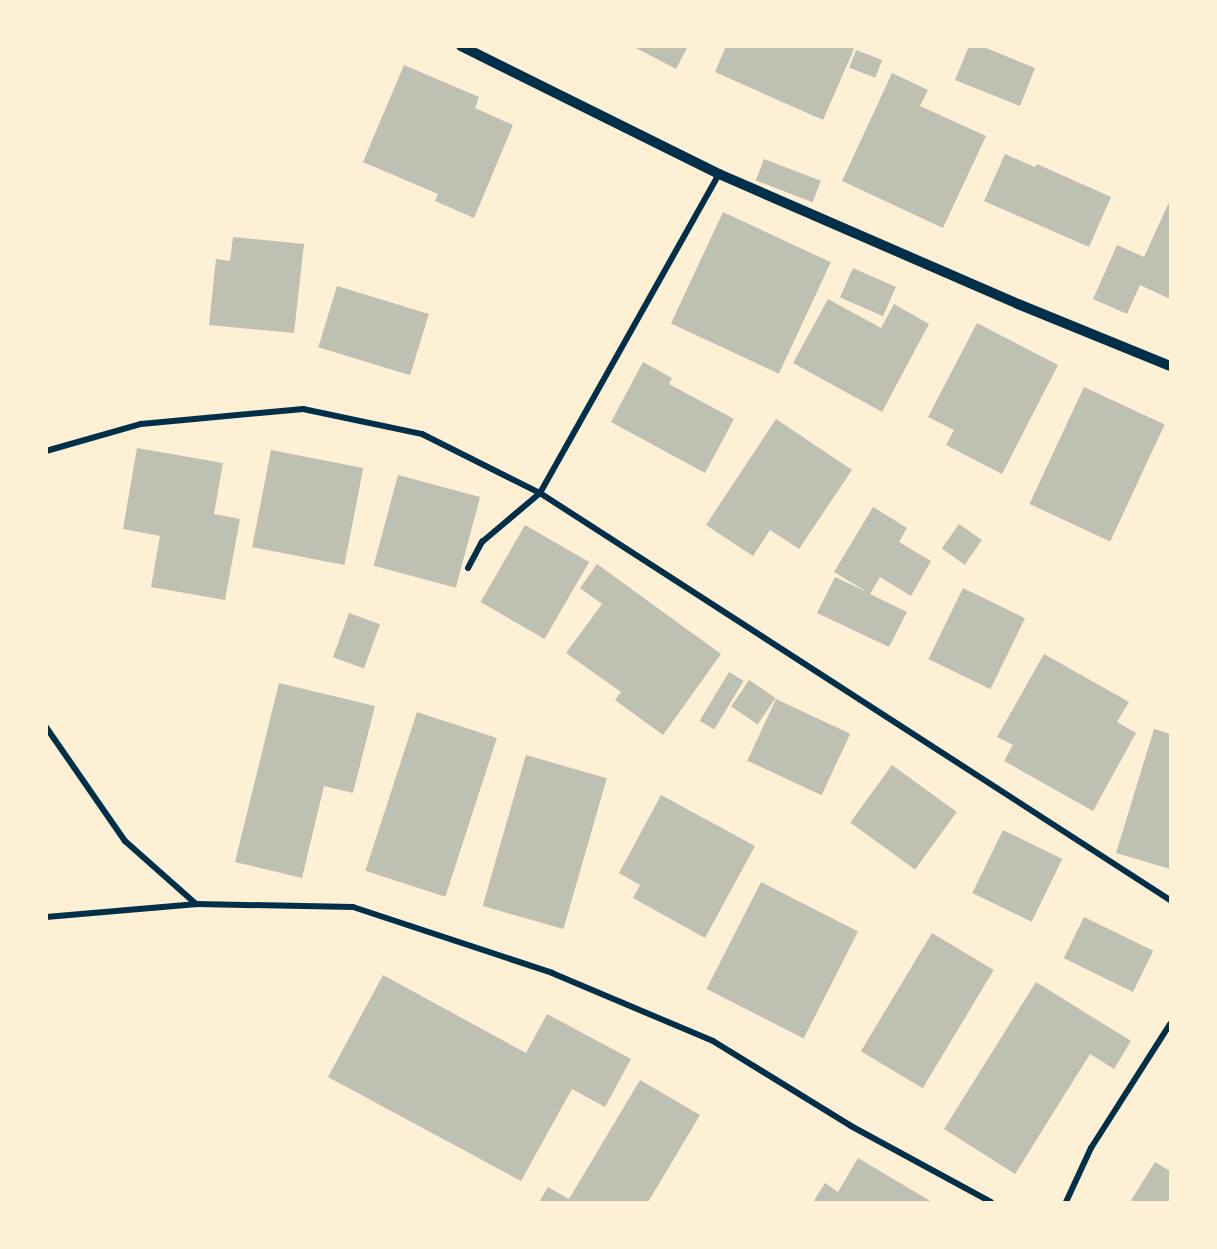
<!DOCTYPE html>
<html>
<head>
<meta charset="utf-8">
<style>
	body { margin:0 }
	#map { position:relative; width:1217px; height:1249px; overflow:hidden; background:#fdf0d5; font-family:"Work Sans",sans-serif }
	div>[style] { position:absolute }
	.building>* { inset:0; background:#bec0b2; transform-origin:0 0 }
	.minor>* { height:6px; margin:-3px; padding:0 3px; transform-origin:3px; border-radius:3px; background:#003049 }
	.tertiary>* { height:10px; margin:-5px; padding:0 5px; transform-origin:5px; border-radius:5px; background:#003049 }
	span { translate:-50% -50%; white-space:nowrap; text-align:center; line-height:1.15; -webkit-text-stroke:6px #fdf0d5; paint-order:stroke }
	.frame { position:absolute; inset:0; border:48px solid #fdf0d5; pointer-events:none }
</style>
</head>
<body>
<div id="map">
	<div class="building">
		<i style="clip-path:polygon(632px 46px,688px 46px,676px 69px)"></i>
		<i style="clip-path:polygon(726px 46px,849px 46px,854px 49px,823px 120px,715px 72px)"></i>
		<i style="clip-path:polygon(969px 46px,981px 46px,1035px 68px,1020px 106px,955px 80px)"></i>
		<i style="left:856px;top:50px;width:28px;height:19px;rotate:21deg"></i>
		<i style="clip-path:polygon(404px 65px,479px 97px,475px 108px,513px 125px,474px 218px,435px 201px,438px 194px,363px 162px)"></i>
		<i style="clip-path:polygon(892px 73px,928px 90px,920px 106px,986px 136px,943px 228px,842px 181px)"></i>
		<i style="clip-path:polygon(1005px 154px,1035px 167px,1037px 164px,1111px 197px,1089px 247px,984px 201px)"></i>
		<i style="left:764px;top:159px;width:61px;height:23px;rotate:21deg"></i>
		<i style="clip-path:polygon(1170px 200px,1170px 299px,1140px 285px,1127px 314px,1093px 299px,1117px 245px,1144px 257px)"></i>
		<i style="left:723px;top:212px;width:119px;height:123px;rotate:25deg"></i>
		<i style="clip-path:polygon(233px 237px,304px 244px,294px 333px,209px 325px,216px 259px,230px 261px)"></i>
		<i style="left:853px;top:268px;width:47px;height:32px;rotate:24deg"></i>
		<i style="left:337px;top:286px;width:96px;height:64px;rotate:17deg"></i>
		<i style="clip-path:polygon(828px 299px,881px 328px,894px 304px,929px 324px,882px 412px,793px 363px)"></i>
		<i style="clip-path:polygon(977px 323px,1058px 365px,1002px 474px,946px 445px,954px 430px,928px 417px)"></i>
		<i style="clip-path:polygon(643px 362px,672px 378px,669px 384px,734px 419px,705px 473px,611px 422px)"></i>
		<i style="left:1084px;top:387px;width:89px;height:129px;rotate:25deg"></i>
		<i style="clip-path:polygon(776px 419px,852px 470px,799px 549px,770px 530px,753px 556px,706px 525px)"></i>
		<i style="clip-path:polygon(137px 448px,223px 463px,214px 514px,240px 519px,225px 600px,151px 587px,160px 536px,123px 529px)"></i>
		<i style="left:271px;top:450px;width:94px;height:99px;rotate:11deg"></i>
		<i style="left:398px;top:475px;width:85px;height:94px;rotate:15deg"></i>
		<i style="clip-path:polygon(873px 507px,907px 528px,899px 542px,931px 561px,911px 596px,880px 577px,870px 594px,907px 612px,889px 647px,817px 613px,835px 577px,867px 592px,834px 572px)"></i>
		<i style="left:959px;top:524px;width:28px;height:30px;rotate:35deg"></i>
		<i style="left:525px;top:525px;width:74px;height:89px;rotate:30deg"></i>
		<i style="clip-path:polygon(597px 564px,721px 654px,663px 735px,615px 700px,621px 692px,566px 653px,602px 604px,580px 588px)"></i>
		<i style="left:963px;top:588px;width:69px;height:79px;rotate:26deg"></i>
		<i style="left:349px;top:613px;width:33px;height:47px;rotate:20deg"></i>
		<i style="clip-path:polygon(1044px 654px,1129px 702px,1117px 722px,1136px 733px,1093px 811px,1004px 761px,1013px 745px,997px 737px)"></i>
		<i style="left:729px;top:672px;width:17px;height:57px;rotate:31deg"></i>
		<i style="left:749px;top:680px;width:32px;height:32px;rotate:34deg"></i>
		<i style="clip-path:polygon(279px 683px,375px 706px,353px 793px,324px 786px,302px 878px,235px 862px)"></i>
		<i style="left:776px;top:699px;width:82px;height:68px;rotate:25deg"></i>
		<i style="left:417px;top:712px;width:84px;height:167px;rotate:18deg"></i>
		<i style="clip-path:polygon(1154px 729px,1170px 734px,1170px 869px,1116px 853px)"></i>
		<i style="left:526px;top:755px;width:84px;height:157px;rotate:16deg"></i>
		<i style="left:892px;top:765px;width:80px;height:71px;rotate:36deg"></i>
		<i style="clip-path:polygon(661px 795px,755px 846px,705px 938px,633px 898px,640px 885px,619px 873px)"></i>
		<i style="left:1003px;top:830px;width:66px;height:70px;rotate:26deg"></i>
		<i style="left:761px;top:882px;width:109px;height:120px;rotate:27deg"></i>
		<i style="left:1084px;top:917px;width:77px;height:46px;rotate:26deg"></i>
		<i style="left:932px;top:933px;width:72px;height:138px;rotate:31deg"></i>
		<i style="clip-path:polygon(383px 975px,526px 1053px,547px 1014px,631px 1059px,605px 1107px,572px 1089px,521px 1181px,328px 1077px)"></i>
		<i style="clip-path:polygon(1036px 982px,1131px 1041px,1114px 1069px,1090px 1054px,1015px 1174px,944px 1129px)"></i>
		<i style="clip-path:polygon(640px 1080px,700px 1115px,648px 1202px,539px 1202px,548px 1187px,569px 1199px)"></i>
		<i style="clip-path:polygon(858px 1158px,932px 1202px,813px 1202px,825px 1183px,838px 1192px)"></i>
		<i style="clip-path:polygon(1155px 1162px,1170px 1171px,1170px 1202px,1130px 1202px)"></i>
	</div>
	<div class="minor">
		<i style="left:46px;top:451px;width:99px;rotate:-15.9deg"></i>
		<i style="left:141px;top:424px;width:163px;rotate:-5.3deg"></i>
		<i style="left:303px;top:409px;width:122px;rotate:11.9deg"></i>
		<i style="left:422px;top:434px;width:132px;rotate:26.6deg"></i>
		<i style="left:540px;top:493px;width:750px;rotate:32.86deg"></i>
		<i style="left:468px;top:568px;width:30px;rotate:-62deg"></i>
		<i style="left:482px;top:542px;width:76px;rotate:-40.2deg"></i>
		<i style="left:540px;top:493px;width:366px;rotate:-60.7deg"></i>
		<i style="left:46px;top:727px;width:139px;rotate:55.3deg"></i>
		<i style="left:125px;top:841px;width:95px;rotate:41.6deg"></i>
		<i style="left:46px;top:917px;width:152px;rotate:-4.9deg"></i>
		<i style="left:197px;top:904px;width:156px;rotate:1.1deg"></i>
		<i style="left:353px;top:907px;width:210px;rotate:18.3deg"></i>
		<i style="left:552px;top:973px;width:175px;rotate:22.9deg"></i>
		<i style="left:713px;top:1041px;width:162px;rotate:31.6deg"></i>
		<i style="left:851px;top:1126px;width:159px;rotate:28.5deg"></i>
		<i style="left:1066px;top:1202px;width:60px;rotate:-65.2deg"></i>
		<i style="left:1091px;top:1148px;width:147px;rotate:-57.5deg"></i>
	</div>
	<div class="tertiary">
		<i style="left:461px;top:46px;width:288px;rotate:26.4deg"></i>
		<i style="left:719px;top:174px;width:326px;rotate:23.5deg"></i>
		<i style="left:1018px;top:304px;width:164px;rotate:22.2deg"></i>
	</div>
	<div class="frame"></div>
</div>
</body>
</html>
